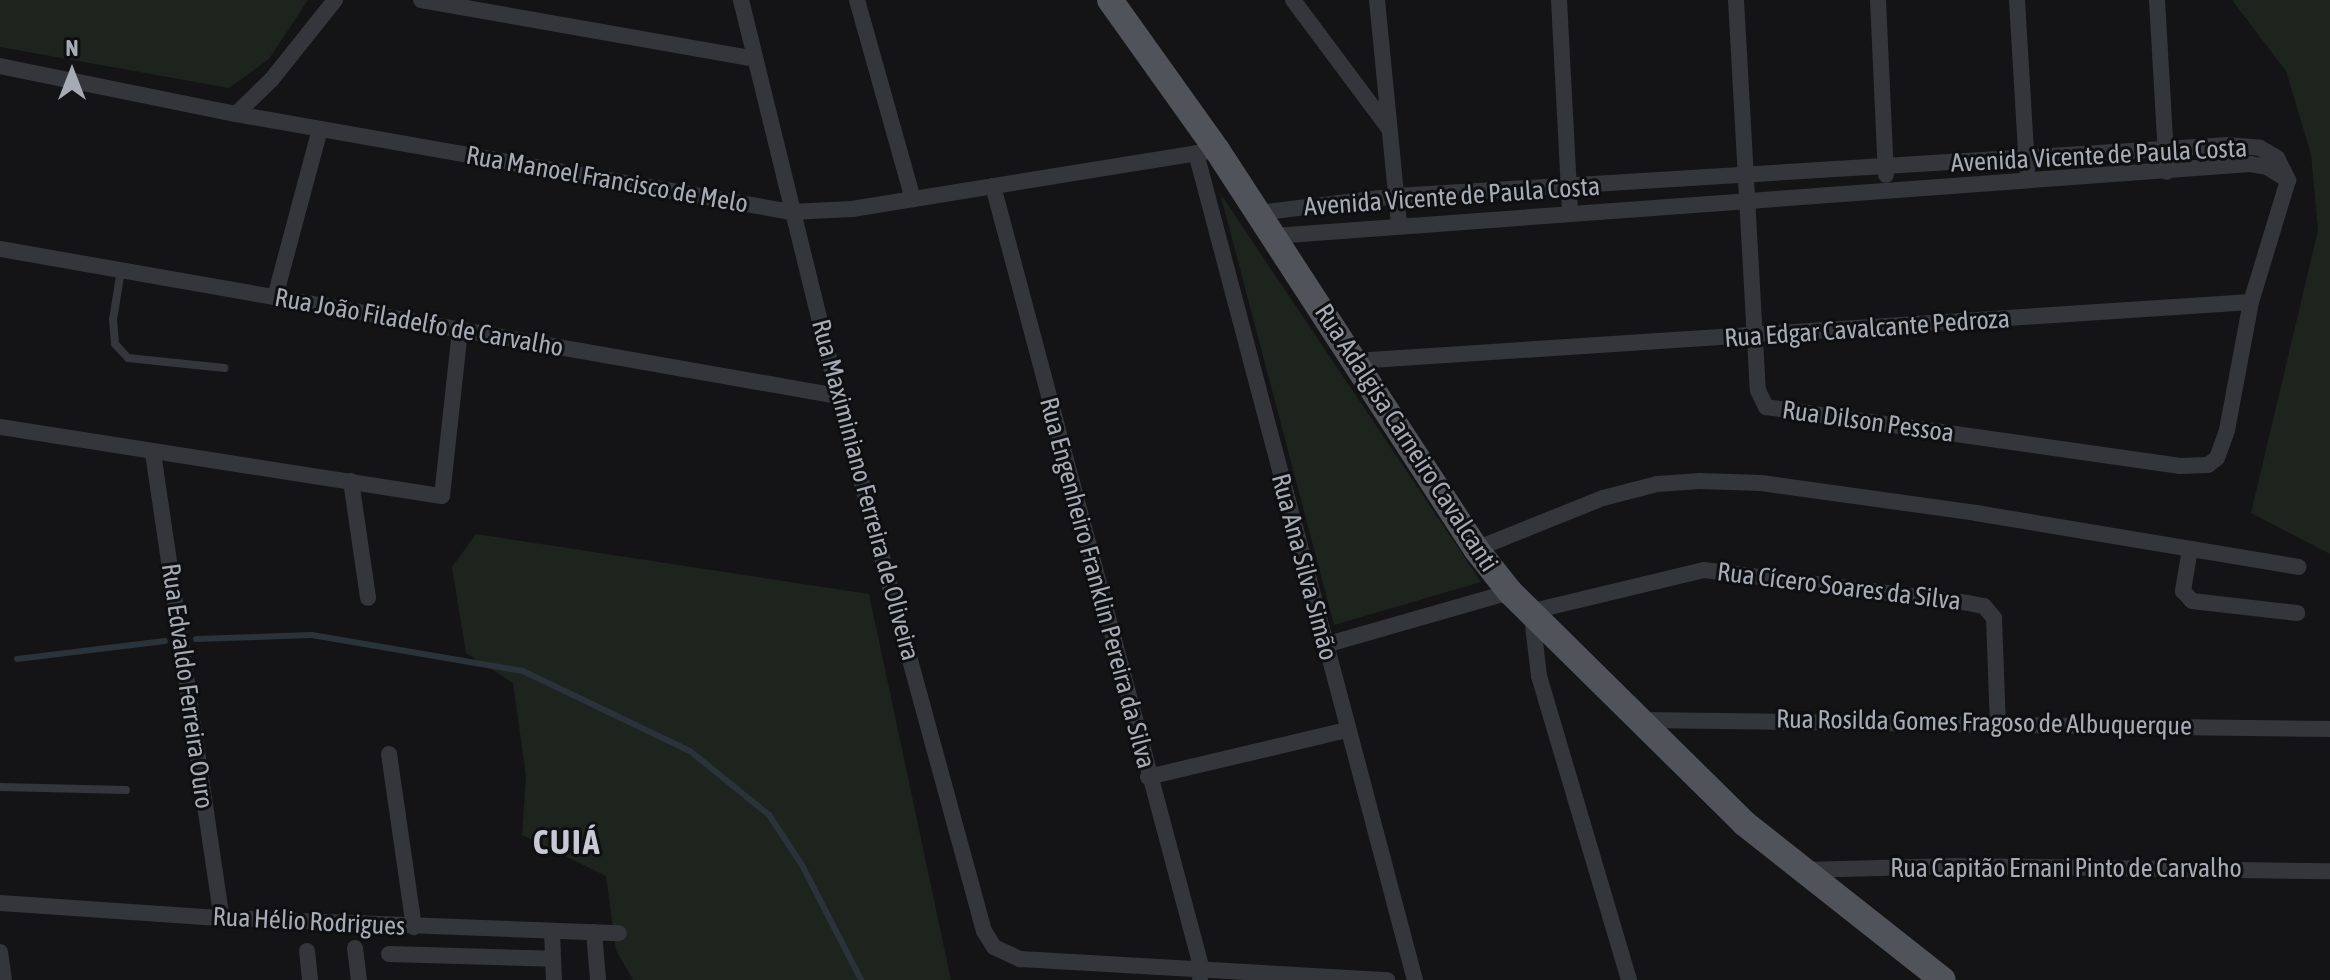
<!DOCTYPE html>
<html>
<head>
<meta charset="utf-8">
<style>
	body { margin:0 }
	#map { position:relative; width:2330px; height:980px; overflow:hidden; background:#141416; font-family:"Asap Condensed",sans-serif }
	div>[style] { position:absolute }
	.green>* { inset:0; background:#1c241d }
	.stream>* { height:6px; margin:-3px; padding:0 3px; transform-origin:3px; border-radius:3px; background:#2a3339 }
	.service>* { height:8px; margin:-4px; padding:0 4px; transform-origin:4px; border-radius:4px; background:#35363b }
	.minor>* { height:16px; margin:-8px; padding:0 8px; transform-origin:8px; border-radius:8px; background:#35363b }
	.primary>* { height:26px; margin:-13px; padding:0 13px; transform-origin:13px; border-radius:13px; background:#51535a }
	span { translate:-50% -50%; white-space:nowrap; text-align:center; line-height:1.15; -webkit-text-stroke:6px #0f0f11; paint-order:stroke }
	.street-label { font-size:26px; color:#a6abb6 }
	.district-label { font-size:34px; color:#c7cad2; font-weight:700; letter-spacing:2px }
	.north { position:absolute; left:32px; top:32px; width:80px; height:80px; -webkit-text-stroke:6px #0f0f11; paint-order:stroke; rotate:0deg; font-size:22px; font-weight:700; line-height:32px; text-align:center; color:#a6abb6 }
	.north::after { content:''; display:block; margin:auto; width:28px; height:36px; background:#a6abb6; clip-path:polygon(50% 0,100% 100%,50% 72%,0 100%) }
</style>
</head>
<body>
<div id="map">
	<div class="green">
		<i style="clip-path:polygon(0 0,308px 0,269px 59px,229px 88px,0 47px)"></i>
		<i style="clip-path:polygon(2232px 0,2330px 0,2330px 554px,2251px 513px,2318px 230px,2311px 154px,2286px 71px)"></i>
		<i style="clip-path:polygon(1220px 193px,1481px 582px,1334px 625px)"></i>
		<i style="clip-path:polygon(476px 534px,869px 594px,951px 980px,633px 980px,616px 950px,606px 876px,522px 835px,526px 776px,513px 683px,466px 653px,452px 567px)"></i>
	</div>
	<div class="stream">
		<i style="left:196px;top:639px;width:116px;rotate:-2deg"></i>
		<i style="left:312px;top:635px;width:214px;rotate:9.7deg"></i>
		<i style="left:523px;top:671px;width:185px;rotate:25.6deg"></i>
		<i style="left:690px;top:751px;width:102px;rotate:39deg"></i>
		<i style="left:769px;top:815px;width:60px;rotate:56.6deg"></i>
		<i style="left:802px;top:865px;width:129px;rotate:62.8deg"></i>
		<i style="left:17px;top:659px;width:149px;rotate:-6.9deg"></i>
	</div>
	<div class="service">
		<i style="left:121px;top:270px;width:51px;rotate:99.1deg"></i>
		<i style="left:113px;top:320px;width:24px;rotate:85deg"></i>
		<i style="left:115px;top:344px;width:19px;rotate:47deg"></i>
		<i style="left:128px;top:358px;width:97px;rotate:5.9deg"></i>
		<i style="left:0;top:787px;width:126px;rotate:1.4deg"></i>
	</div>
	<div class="minor">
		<i style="left:421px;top:0;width:339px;rotate:10deg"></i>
		<i style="left:741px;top:0;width:408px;rotate:76.2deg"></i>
		<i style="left:838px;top:396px;width:555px;rotate:74.74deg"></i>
		<i style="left:984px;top:931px;width:19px;rotate:58deg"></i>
		<i style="left:994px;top:947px;width:29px;rotate:25deg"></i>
		<i style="left:1020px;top:959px;width:368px;rotate:3.3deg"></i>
		<i style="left:857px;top:0;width:207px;rotate:74.3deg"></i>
		<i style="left:1293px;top:0;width:161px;rotate:53.3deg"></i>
		<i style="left:1377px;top:0;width:225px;rotate:84.4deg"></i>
		<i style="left:1559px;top:0;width:211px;rotate:87deg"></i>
		<i style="left:1736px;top:0;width:391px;rotate:86.8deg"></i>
		<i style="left:1758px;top:390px;width:19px;rotate:65deg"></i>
		<i style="left:1766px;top:407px;width:417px;rotate:8.1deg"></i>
		<i style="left:2179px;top:466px;width:29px;rotate:-2deg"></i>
		<i style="left:2208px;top:465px;width:11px;rotate:-38deg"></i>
		<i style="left:2217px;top:458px;width:30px;rotate:-70deg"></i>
		<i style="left:2227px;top:430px;width:130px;rotate:-79.4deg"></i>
		<i style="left:1878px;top:0;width:175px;rotate:87.4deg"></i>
		<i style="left:2017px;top:0;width:169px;rotate:86.6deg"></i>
		<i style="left:2157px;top:0;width:172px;rotate:86.7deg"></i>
		<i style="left:0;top:66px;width:241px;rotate:11.5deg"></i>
		<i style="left:236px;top:114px;width:564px;rotate:10.01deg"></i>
		<i style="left:791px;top:212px;width:61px;rotate:-2.8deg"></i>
		<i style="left:852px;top:209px;width:370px;rotate:-9.2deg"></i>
		<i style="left:236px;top:114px;width:50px;rotate:-44.2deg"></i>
		<i style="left:272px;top:79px;width:101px;rotate:-51.4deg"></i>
		<i style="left:1196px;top:153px;width:856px;rotate:75.17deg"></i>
		<i style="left:993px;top:186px;width:811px;rotate:75.07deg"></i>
		<i style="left:1202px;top:970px;width:8px;rotate:104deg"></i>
		<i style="left:1258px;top:213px;width:139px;rotate:-7deg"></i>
		<i style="left:1396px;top:196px;width:834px;rotate:-3.51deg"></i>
		<i style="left:2228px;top:145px;width:32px;rotate:5deg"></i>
		<i style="left:2260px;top:148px;width:20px;rotate:30deg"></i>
		<i style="left:2277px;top:158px;width:25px;rotate:63deg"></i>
		<i style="left:1274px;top:236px;width:979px;rotate:-4.22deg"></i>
		<i style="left:2250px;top:164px;width:17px;rotate:10deg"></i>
		<i style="left:2267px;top:167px;width:25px;rotate:32deg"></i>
		<i style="left:0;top:249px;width:851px;rotate:9.95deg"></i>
		<i style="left:275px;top:297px;width:174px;rotate:-75deg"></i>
		<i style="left:1355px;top:361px;width:898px;rotate:-3.77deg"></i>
		<i style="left:2251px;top:302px;width:127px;rotate:-73.1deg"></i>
		<i style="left:0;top:427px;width:447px;rotate:8.9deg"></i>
		<i style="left:442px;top:496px;width:166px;rotate:-83.8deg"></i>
		<i style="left:153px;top:453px;width:470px;rotate:81.6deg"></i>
		<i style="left:351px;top:481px;width:118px;rotate:81.7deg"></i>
		<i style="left:1476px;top:549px;width:137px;rotate:-21.9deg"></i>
		<i style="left:1603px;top:498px;width:56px;rotate:-14.5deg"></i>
		<i style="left:1657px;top:484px;width:43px;rotate:-4deg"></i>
		<i style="left:1700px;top:481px;width:61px;rotate:1.9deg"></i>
		<i style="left:1761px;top:483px;width:217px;rotate:7.9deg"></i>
		<i style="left:1976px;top:513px;width:327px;rotate:9.5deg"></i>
		<i style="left:2190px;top:549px;width:43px;rotate:99.5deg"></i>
		<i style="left:2183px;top:591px;width:13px;rotate:48deg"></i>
		<i style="left:2192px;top:601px;width:106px;rotate:6.5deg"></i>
		<i style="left:1529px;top:612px;width:180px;rotate:-13.5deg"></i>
		<i style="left:1704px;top:570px;width:266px;rotate:7.1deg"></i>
		<i style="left:1968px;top:603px;width:16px;rotate:11deg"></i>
		<i style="left:1984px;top:606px;width:16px;rotate:50deg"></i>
		<i style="left:1994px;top:618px;width:107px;rotate:87.9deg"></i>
		<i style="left:1532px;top:617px;width:59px;rotate:83.2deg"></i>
		<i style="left:1539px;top:676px;width:317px;rotate:73.5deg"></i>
		<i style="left:1325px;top:645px;width:192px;rotate:-16deg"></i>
		<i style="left:1640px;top:720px;width:690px;rotate:0.75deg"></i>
		<i style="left:389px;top:754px;width:175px;rotate:81.8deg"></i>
		<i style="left:1148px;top:777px;width:204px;rotate:-13.3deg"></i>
		<i style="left:1804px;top:870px;width:150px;rotate:-1.5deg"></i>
		<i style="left:1954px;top:866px;width:376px;rotate:0.8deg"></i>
		<i style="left:0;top:903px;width:223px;rotate:3.9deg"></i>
		<i style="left:222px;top:918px;width:397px;rotate:2.2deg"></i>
		<i style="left:552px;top:931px;width:49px;rotate:87.7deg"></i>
		<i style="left:594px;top:932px;width:48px;rotate:85.2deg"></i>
		<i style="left:355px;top:948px;width:32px;rotate:83deg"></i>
		<i style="left:307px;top:951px;width:29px;rotate:84deg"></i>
		<i style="left:0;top:952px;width:28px;rotate:82deg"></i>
		<i style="left:389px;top:954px;width:164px;rotate:1.7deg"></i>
	</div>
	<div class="primary">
		<i style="left:1110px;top:0;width:184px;rotate:54.5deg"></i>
		<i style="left:1217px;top:150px;width:476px;rotate:57deg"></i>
		<i style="left:1476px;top:549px;width:55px;rotate:51.7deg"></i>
		<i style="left:1510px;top:592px;width:329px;rotate:44.6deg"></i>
		<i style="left:1744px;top:823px;width:253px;rotate:38.3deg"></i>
	</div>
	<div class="street-label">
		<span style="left:2099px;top:156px;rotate:-3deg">Avenida Vicente de Paula Costa</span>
		<span style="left:607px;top:180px;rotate:10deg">Rua Manoel Francisco de Melo</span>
		<span style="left:1452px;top:197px;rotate:-4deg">Avenida Vicente de Paula Costa</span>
		<span style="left:419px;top:323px;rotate:10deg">Rua João Filadelfo de Carvalho</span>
		<span style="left:1867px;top:329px;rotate:-4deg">Rua Edgar Cavalcante Pedroza</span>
		<span style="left:1868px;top:422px;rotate:8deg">Rua Dilson Pessoa</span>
		<span style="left:1406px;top:438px;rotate:57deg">Rua Adalgisa Carneiro Cavalcanti</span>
		<span style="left:865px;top:490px;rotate:75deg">Rua Maximiniano Ferreira de Oliveira</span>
		<span style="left:1304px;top:567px;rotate:75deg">Rua Ana Silva Simão</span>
		<span style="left:1097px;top:583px;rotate:75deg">Rua Engenheiro Franklin Pereira da Silva</span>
		<span style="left:1839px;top:587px;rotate:7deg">Rua Cícero Soares da Silva</span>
		<span style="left:187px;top:686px;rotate:82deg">Rua Edvaldo Ferreira Ouro</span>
		<span style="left:1984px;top:723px;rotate:1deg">Rua Rosilda Gomes Fragoso de Albuquerque</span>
		<span style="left:2066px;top:869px">Rua Capitão Ernani Pinto de Carvalho</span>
		<span style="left:309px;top:922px;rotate:3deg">Rua Hélio Rodrigues</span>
	</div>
	<div class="district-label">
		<span style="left:567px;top:842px">CUIÁ</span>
	</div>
	<div class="north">N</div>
</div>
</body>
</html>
